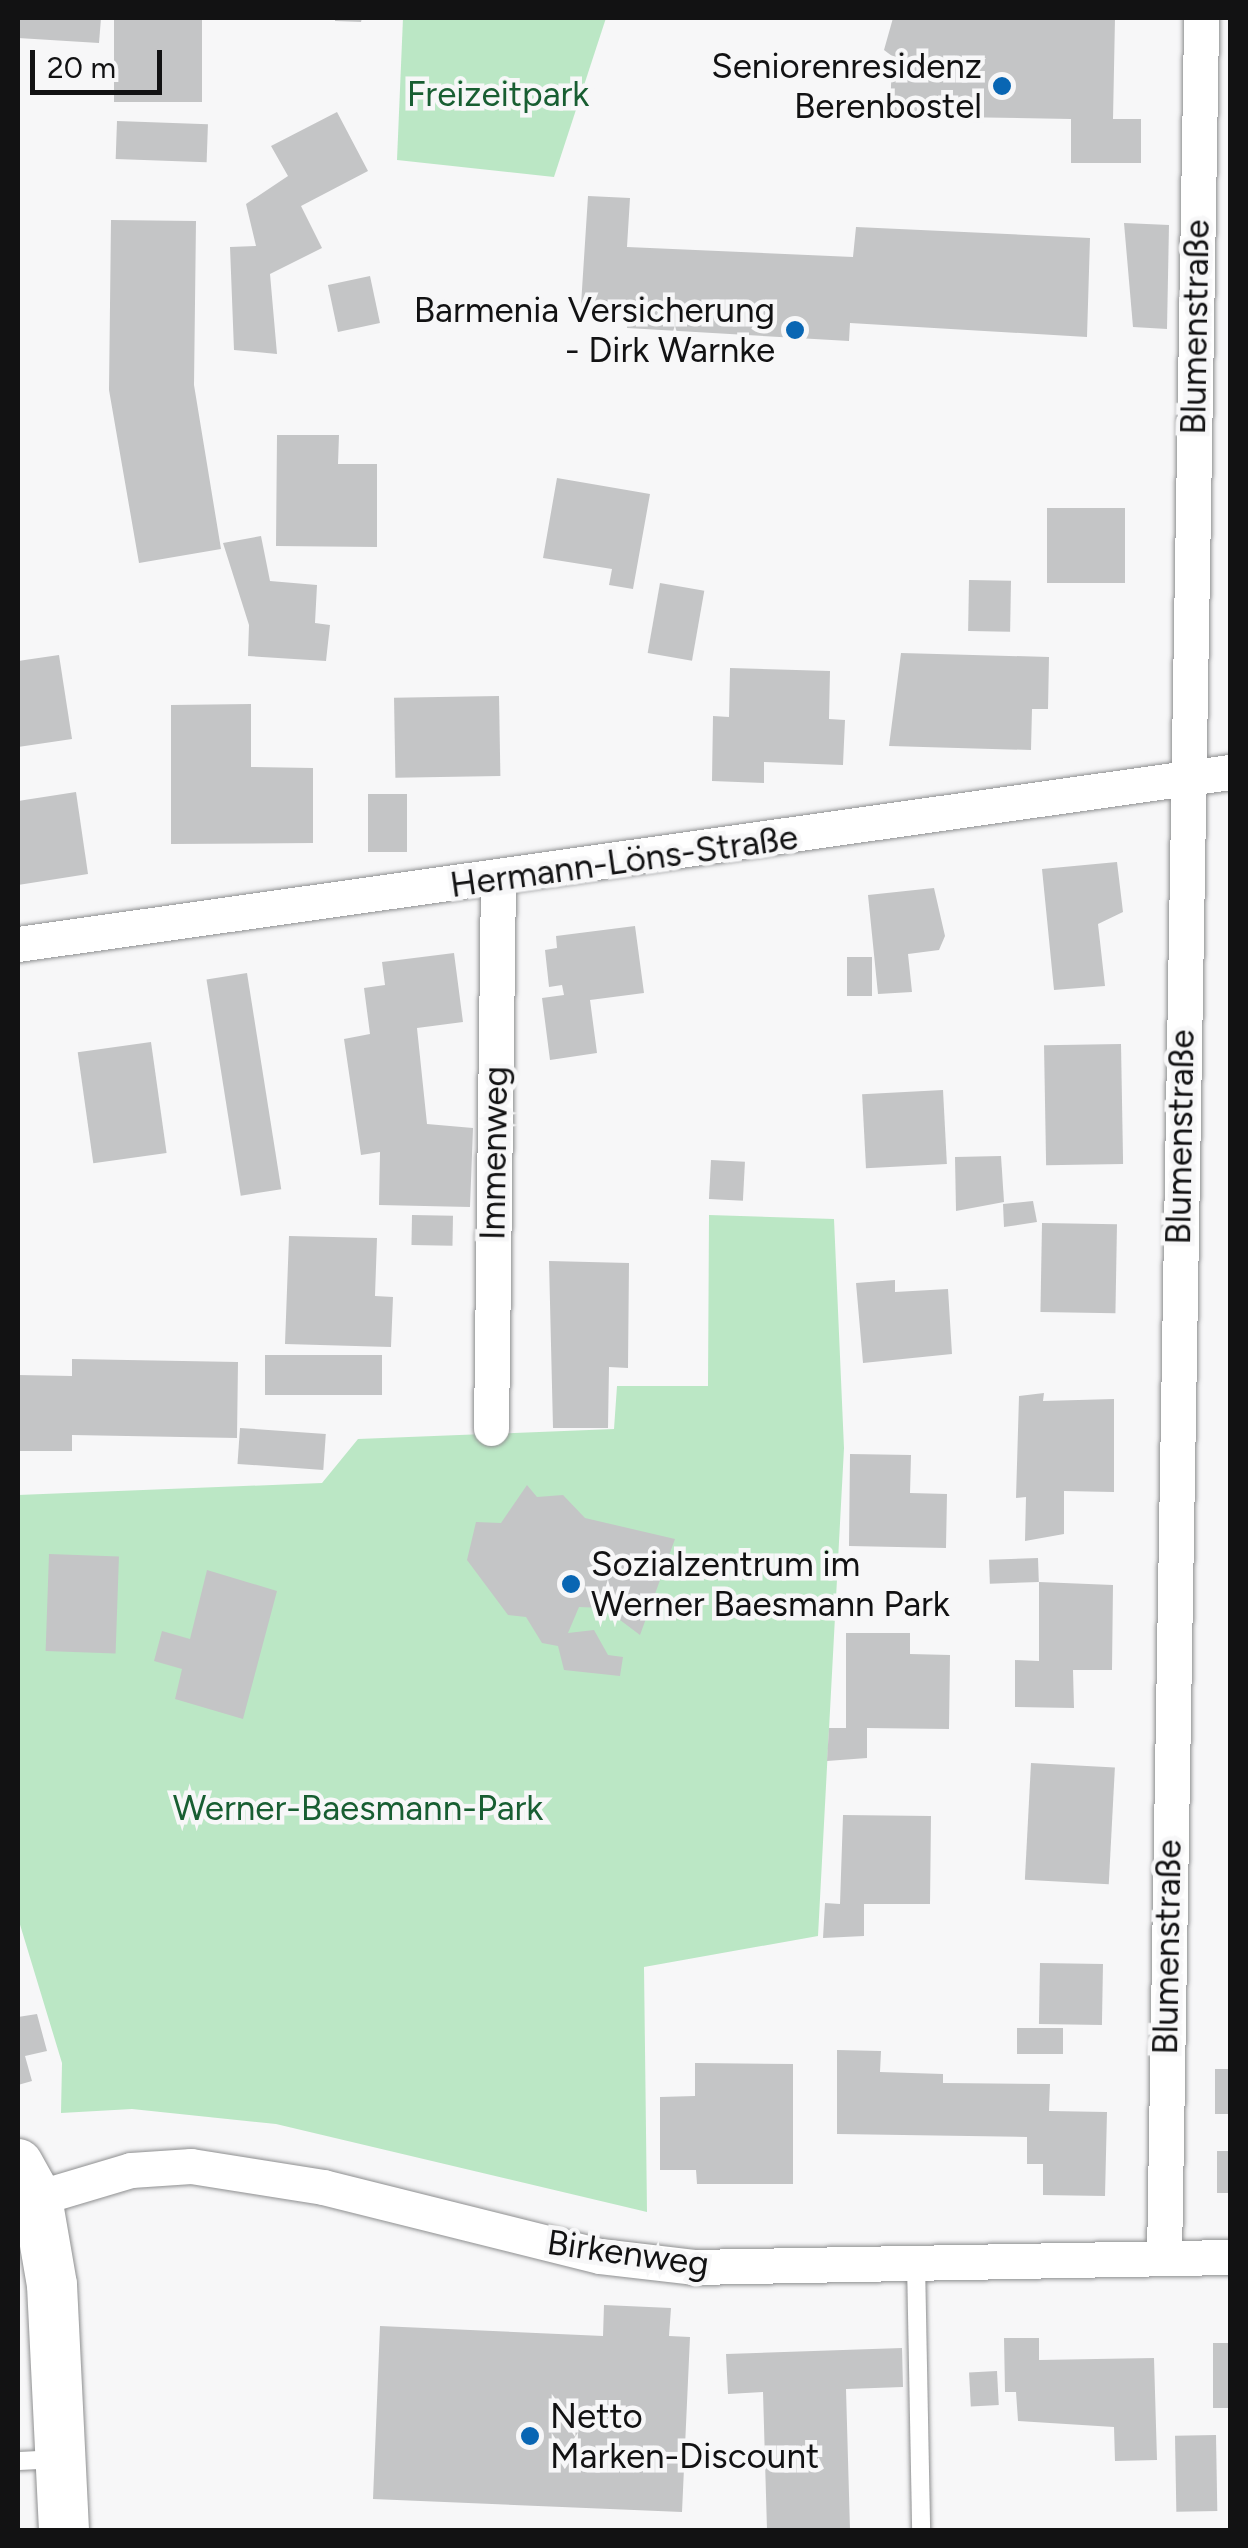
<!DOCTYPE html>
<html>
<head>
<meta charset="utf-8">
<style>
	body { margin:0 }
	#map { position:relative; width:1248px; height:2548px; overflow:hidden; background:#f7f7f8; font-family:Figtree,sans-serif }
	div>[style] { position:absolute }
	.green>* { inset:0; background:#bbe7c5 }
	.building>* { inset:0; background:#c4c5c6; transform-origin:0 0 }
	.roads { filter:drop-shadow(0 0 2px #8e8f90) drop-shadow(0 0 2px #8e8f90) }
	.lane>* { height:18px; margin:-9px; padding:0 9px; transform-origin:9px; border-radius:9px; background:#fff }
	.street>* { height:35px; margin:-17.5px; padding:0 17.5px; transform-origin:17.5px; border-radius:17.5px; background:#fff }
	.secondary>* { height:50px; margin:-25px; padding:0 25px; transform-origin:25px; border-radius:25px; background:#fff }
	.dots>* { width:28px; height:28px; translate:-50% -50%; box-sizing:border-box; border:5px solid #f7f7f8; border-radius:50% }
	span { translate:-50% -50%; white-space:nowrap; text-align:center; line-height:1.15; -webkit-text-stroke:9px #f7f7f8; paint-order:stroke }
	.poi-label { font-size:35px; color:#121213 }
	.right { translate:-100% -50%; text-align:right }
	.left { translate:0 -50%; text-align:left }
	.park-label { font-size:35px; color:#185e32 }
	.street-label { font-size:35px; color:#121213 }
	.frame { position:absolute; inset:0; border:20px solid #121213; pointer-events:none }
	.scale { position:absolute; left:30px; top:50px; width:132px; height:45px; box-sizing:border-box; border:5px solid #121213; border-top:0; padding-left:12px; font-size:30px; line-height:35px; white-space:nowrap; color:#121213; -webkit-text-stroke:8px #f7f7f8; paint-order:stroke }
</style>
</head>
<body>
<div id="map">
	<div class="green">
		<i style="clip-path:polygon(403px 18px,606px 18px,554px 177px,397px 160px)"></i>
		<i style="clip-path:polygon(709px 1215px,834px 1219px,844px 1448px,818px 1936px,644px 1967px,647px 2212px,276px 2124px,132px 2109px,61px 2113px,62px 2063px,18px 1918px,18px 1495px,322px 1483px,358px 1439px,614px 1429px,617px 1386px,708px 1386px)"></i>
	</div>
	<div class="building">
		<i style="clip-path:polygon(18px 18px,101px 18px,99px 43px,18px 38px)"></i>
		<i style="left:114px;top:18px;width:88px;height:84px"></i>
		<i style="clip-path:polygon(335px 18px,362px 18px,361px 22px,335px 21px)"></i>
		<i style="clip-path:polygon(893px 18px,1115px 18px,1113px 119px,1141px 119px,1141px 163px,1071px 163px,1071px 119px,890px 116px,892px 56px,884px 50px)"></i>
		<i style="clip-path:polygon(337px 112px,368px 171px,301px 206px,322px 248px,270px 274px,277px 354px,234px 350px,230px 247px,256px 246px,246px 204px,288px 176px,271px 146px)"></i>
		<i style="left:117px;top:121px;width:91px;height:38px;rotate:2deg"></i>
		<i style="clip-path:polygon(588px 196px,630px 198px,627px 247px,853px 257px,856px 227px,1090px 238px,1087px 337px,850px 323px,849px 341px,627px 328px,628px 306px,581px 305px)"></i>
		<i style="clip-path:polygon(111px 220px,196px 221px,194px 385px,221px 549px,139px 563px,109px 390px)"></i>
		<i style="clip-path:polygon(1124px 223px,1169px 225px,1167px 329px,1133px 327px)"></i>
		<i style="left:370px;top:276px;width:48px;height:43px;rotate:78deg"></i>
		<i style="clip-path:polygon(277px 435px,339px 435px,338px 464px,377px 464px,377px 547px,276px 546px)"></i>
		<i style="clip-path:polygon(557px 478px,650px 494px,633px 589px,609px 585px,612px 569px,543px 558px)"></i>
		<i style="left:1047px;top:508px;width:78px;height:75px"></i>
		<i style="clip-path:polygon(261px 536px,270px 581px,317px 585px,315px 623px,330px 625px,326px 661px,248px 656px,249px 625px,223px 543px)"></i>
		<i style="left:969px;top:580px;width:42px;height:51px;rotate:1deg"></i>
		<i style="left:660px;top:583px;width:45px;height:71px;rotate:10deg"></i>
		<i style="clip-path:polygon(901px 653px,1049px 657px,1048px 709px,1032px 709px,1031px 750px,889px 746px)"></i>
		<i style="clip-path:polygon(59px 655px,72px 739px,18px 747px,18px 661px)"></i>
		<i style="clip-path:polygon(730px 668px,830px 671px,829px 719px,845px 720px,843px 765px,764px 762px,764px 783px,712px 781px,713px 716px,729px 717px)"></i>
		<i style="left:499px;top:696px;width:80px;height:105px;rotate:89deg"></i>
		<i style="clip-path:polygon(251px 704px,251px 767px,313px 768px,313px 843px,171px 844px,171px 705px)"></i>
		<i style="clip-path:polygon(76px 792px,88px 874px,18px 885px,18px 801px)"></i>
		<i style="left:368px;top:794px;width:39px;height:58px"></i>
		<i style="clip-path:polygon(1117px 862px,1123px 912px,1098px 924px,1105px 986px,1054px 990px,1042px 869px)"></i>
		<i style="clip-path:polygon(934px 888px,945px 936px,939px 950px,908px 954px,912px 992px,878px 994px,868px 895px)"></i>
		<i style="clip-path:polygon(635px 926px,644px 993px,590px 1000px,597px 1053px,550px 1060px,542px 998px,564px 995px,562px 985px,549px 987px,545px 950px,557px 948px,556px 936px)"></i>
		<i style="clip-path:polygon(454px 953px,463px 1022px,417px 1028px,427px 1124px,473px 1128px,470px 1207px,379px 1205px,380px 1152px,361px 1155px,344px 1039px,370px 1034px,364px 988px,385px 985px,382px 962px)"></i>
		<i style="left:847px;top:957px;width:25px;height:39px"></i>
		<i style="left:247px;top:973px;width:219px;height:41px;rotate:81deg"></i>
		<i style="left:151px;top:1042px;width:112px;height:74px;rotate:82deg"></i>
		<i style="left:1121px;top:1044px;width:120px;height:77px;rotate:89deg"></i>
		<i style="left:943px;top:1090px;width:74px;height:81px;rotate:87deg"></i>
		<i style="clip-path:polygon(1001px 1156px,1004px 1202px,956px 1211px,955px 1157px)"></i>
		<i style="left:711px;top:1160px;width:34px;height:39px;rotate:3deg"></i>
		<i style="clip-path:polygon(1033px 1201px,1037px 1222px,1004px 1227px,1003px 1204px)"></i>
		<i style="left:412px;top:1215px;width:41px;height:30px;rotate:1deg"></i>
		<i style="left:1042px;top:1223px;width:75px;height:89px;rotate:1deg"></i>
		<i style="clip-path:polygon(289px 1236px,377px 1238px,375px 1296px,393px 1297px,391px 1347px,285px 1344px)"></i>
		<i style="clip-path:polygon(549px 1261px,629px 1263px,628px 1368px,609px 1367px,608px 1428px,553px 1428px)"></i>
		<i style="clip-path:polygon(895px 1280px,895px 1292px,948px 1289px,952px 1354px,863px 1363px,856px 1283px)"></i>
		<i style="left:265px;top:1355px;width:117px;height:40px"></i>
		<i style="clip-path:polygon(72px 1359px,238px 1362px,237px 1438px,72px 1435px,72px 1451px,18px 1451px,18px 1375px,72px 1376px)"></i>
		<i style="clip-path:polygon(1044px 1393px,1043px 1401px,1114px 1399px,1114px 1492px,1064px 1491px,1064px 1534px,1025px 1541px,1026px 1497px,1016px 1498px,1019px 1396px)"></i>
		<i style="left:240px;top:1428px;width:86px;height:36px;rotate:4deg"></i>
		<i style="clip-path:polygon(850px 1454px,911px 1455px,910px 1493px,947px 1494px,946px 1548px,849px 1546px)"></i>
		<i style="clip-path:polygon(527px 1485px,537px 1497px,563px 1495px,585px 1518px,675px 1539px,640px 1635px,604px 1608px,579px 1607px,568px 1633px,594px 1630px,608px 1655px,623px 1657px,620px 1676px,564px 1670px,558px 1646px,542px 1643px,526px 1617px,508px 1615px,467px 1560px,476px 1522px,501px 1523px)"></i>
		<i style="left:49px;top:1554px;width:70px;height:97px;rotate:2deg"></i>
		<i style="left:1038px;top:1558px;width:24px;height:49px;rotate:88deg"></i>
		<i style="clip-path:polygon(207px 1570px,277px 1591px,243px 1719px,175px 1699px,182px 1669px,154px 1661px,162px 1631px,190px 1639px)"></i>
		<i style="clip-path:polygon(1039px 1582px,1113px 1585px,1112px 1670px,1073px 1670px,1074px 1708px,1015px 1707px,1015px 1660px,1039px 1661px)"></i>
		<i style="clip-path:polygon(846px 1633px,910px 1633px,910px 1654px,950px 1655px,949px 1729px,867px 1728px,867px 1758px,827px 1761px,829px 1728px,846px 1728px)"></i>
		<i style="left:1031px;top:1763px;width:84px;height:117px;rotate:3deg"></i>
		<i style="clip-path:polygon(843px 1815px,931px 1816px,930px 1904px,864px 1904px,864px 1936px,823px 1938px,825px 1903px,840px 1904px)"></i>
		<i style="left:1040px;top:1963px;width:63px;height:61px;rotate:1deg"></i>
		<i style="clip-path:polygon(37px 2014px,47px 2051px,25px 2056px,32px 2081px,18px 2085px,18px 2017px)"></i>
		<i style="left:1017px;top:2028px;width:46px;height:26px"></i>
		<i style="clip-path:polygon(837px 2050px,881px 2051px,880px 2072px,943px 2074px,943px 2083px,1050px 2084px,1049px 2111px,1107px 2112px,1105px 2196px,1043px 2195px,1043px 2164px,1027px 2164px,1027px 2137px,837px 2134px)"></i>
		<i style="clip-path:polygon(695px 2063px,793px 2064px,793px 2184px,697px 2184px,696px 2170px,660px 2170px,660px 2097px,695px 2096px)"></i>
		<i style="left:1215px;top:2069px;width:15px;height:45px"></i>
		<i style="left:1217px;top:2151px;width:13px;height:42px"></i>
		<i style="clip-path:polygon(604px 2305px,671px 2308px,669px 2336px,690px 2337px,682px 2512px,373px 2499px,380px 2326px,603px 2336px)"></i>
		<i style="clip-path:polygon(1004px 2338px,1039px 2338px,1039px 2360px,1154px 2358px,1157px 2460px,1115px 2461px,1114px 2427px,1018px 2421px,1016px 2392px,1005px 2392px)"></i>
		<i style="left:1213px;top:2343px;width:17px;height:65px"></i>
		<i style="clip-path:polygon(902px 2348px,903px 2387px,846px 2389px,850px 2530px,767px 2530px,763px 2392px,728px 2394px,726px 2354px)"></i>
		<i style="left:997px;top:2371px;width:34px;height:28px;rotate:87deg"></i>
		<i style="left:1216px;top:2435px;width:76px;height:41px;rotate:89deg"></i>
	</div>
	<div class="roads">
		<div class="lane">
			<i style="left:916px;top:2262px;width:268px;rotate:88.9deg"></i>
			<i style="left:18px;top:2461px;width:42px;rotate:-2.7deg"></i>
		</div>
		<div class="street">
			<i style="left:18px;top:944px;width:1224px;rotate:-8.08deg"></i>
			<i style="left:491px;top:1428px;width:549px;rotate:-89.27deg"></i>
			<i style="left:37px;top:2198px;width:98px;rotate:-16.6deg"></i>
			<i style="left:131px;top:2170px;width:60px;rotate:-3.8deg"></i>
			<i style="left:191px;top:2166px;width:134px;rotate:9deg"></i>
			<i style="left:323px;top:2187px;width:285px;rotate:14deg"></i>
			<i style="left:600px;top:2256px;width:94px;rotate:6.7deg"></i>
			<i style="left:693px;top:2267px;width:537px;rotate:-1.07deg"></i>
			<i style="left:1164px;top:2257px;width:2239px;rotate:-89.05deg"></i>
		</div>
		<div class="secondary">
			<i style="left:18px;top:2164px;width:39px;rotate:61deg"></i>
			<i style="left:37px;top:2198px;width:88px;rotate:80.2deg"></i>
			<i style="left:52px;top:2285px;width:245px;rotate:87.2deg"></i>
		</div>
	</div>
	<div class="dots">
		<i style="left:1002px;top:86px;background:#0966b3"></i>
		<i style="left:795px;top:330px;background:#0966b3"></i>
		<i style="left:571px;top:1584px;background:#0966b3"></i>
		<i style="left:530px;top:2436px;background:#0966b3"></i>
	</div>
	<div class="poi-label">
		<span class="right" style="left:982px;top:86px">Seniorenresidenz<br>Berenbostel</span>
		<span class="right" style="left:775px;top:330px">Barmenia Versicherung<br>- Dirk Warnke</span>
		<span class="left" style="left:591px;top:1584px">Sozialzentrum im<br>Werner Baesmann Park</span>
		<span class="left" style="left:550px;top:2436px">Netto<br>Marken-Discount</span>
	</div>
	<div class="park-label">
		<span style="left:498px;top:94px">Freizeitpark</span>
		<span style="left:358px;top:1808px">Werner-Baesmann-Park</span>
	</div>
	<div class="street-label">
		<span style="left:1195px;top:327px;rotate:-89deg">Blumenstraße</span>
		<span style="left:624px;top:861px;rotate:-8deg">Hermann-Löns-Straße</span>
		<span style="left:1180px;top:1137px;rotate:-89deg">Blumenstraße</span>
		<span style="left:494px;top:1153px;rotate:-89deg">Immenweg</span>
		<span style="left:1167px;top:1947px;rotate:-89deg">Blumenstraße</span>
		<span style="left:628px;top:2253px;rotate:8deg">Birkenweg</span>
	</div>
	<div class="frame"></div>
	<div class="scale">20 m</div>
</div>
</body>
</html>
